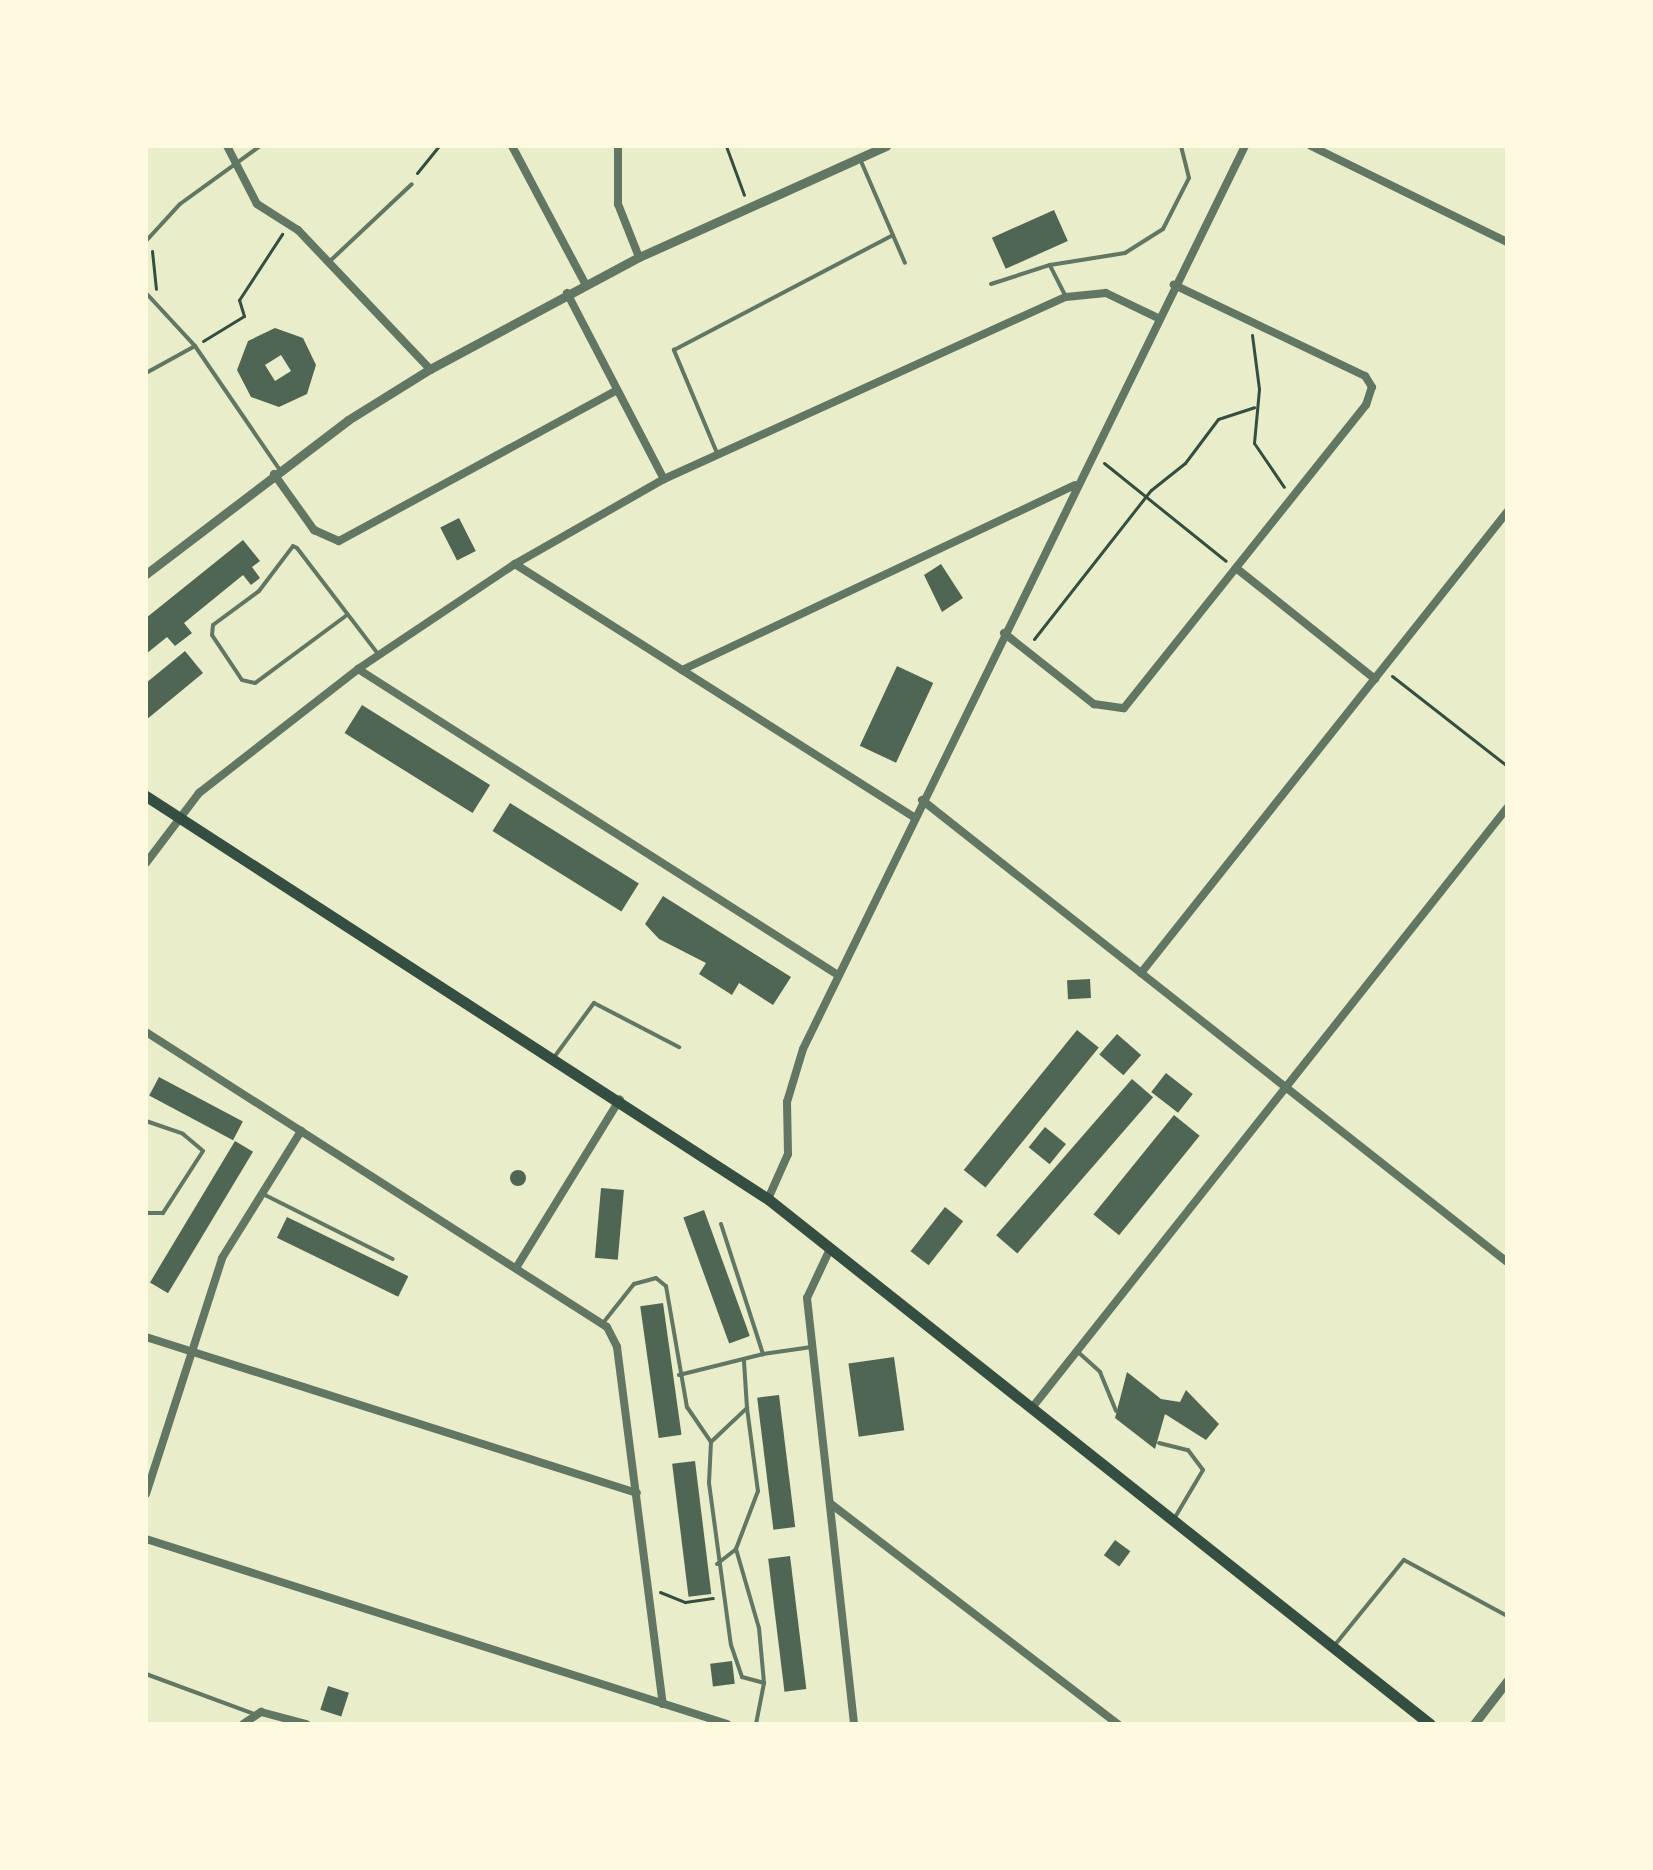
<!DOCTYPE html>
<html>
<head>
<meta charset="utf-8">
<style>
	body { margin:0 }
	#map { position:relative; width:1653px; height:1870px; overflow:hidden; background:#e9edc9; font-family:Spectral,serif }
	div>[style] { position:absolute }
	.building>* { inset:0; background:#4f6655; transform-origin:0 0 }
	.round { border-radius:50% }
	.path>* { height:3px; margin:-1.5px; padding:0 1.5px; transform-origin:1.5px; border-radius:1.5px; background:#344e41 }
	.service>* { height:4px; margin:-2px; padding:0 2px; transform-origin:2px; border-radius:2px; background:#617663 }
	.minor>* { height:8px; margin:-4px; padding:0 4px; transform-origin:4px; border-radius:4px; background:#617663 }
	.tertiary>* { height:9px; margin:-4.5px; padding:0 4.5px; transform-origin:4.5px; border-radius:4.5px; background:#617663 }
	.secondary>* { height:11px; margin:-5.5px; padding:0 5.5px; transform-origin:5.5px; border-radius:5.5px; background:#344e41 }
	span { translate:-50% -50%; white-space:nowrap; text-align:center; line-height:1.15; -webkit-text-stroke:7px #fefae0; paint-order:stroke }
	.frame { position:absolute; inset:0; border:148px solid #fefae0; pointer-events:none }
</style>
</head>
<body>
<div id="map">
	<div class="building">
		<i style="left:1054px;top:210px;width:34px;height:68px;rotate:66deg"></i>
		<i style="clip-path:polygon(evenodd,275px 328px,303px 338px,316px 365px,307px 394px,279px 407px,251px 397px,237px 370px,248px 341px,275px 328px,281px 355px,291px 371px,275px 381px,265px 365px,281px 355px)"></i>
		<i style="left:459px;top:518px;width:37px;height:21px;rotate:63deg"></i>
		<i style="clip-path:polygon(243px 540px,260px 561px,252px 567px,260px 578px,251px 585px,243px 575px,184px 623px,192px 633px,175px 646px,167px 637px,146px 654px,146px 618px)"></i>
		<i style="clip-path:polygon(941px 564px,963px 598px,942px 612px,924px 575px)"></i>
		<i style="clip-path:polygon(185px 651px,203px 673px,146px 720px,146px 683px)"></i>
		<i style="left:897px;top:666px;width:40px;height:88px;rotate:25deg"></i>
		<i style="left:362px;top:705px;width:151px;height:33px;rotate:32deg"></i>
		<i style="left:510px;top:803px;width:152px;height:33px;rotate:32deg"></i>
		<i style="clip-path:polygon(663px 896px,791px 977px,773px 1005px,739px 983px,732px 995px,699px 974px,706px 963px,659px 939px,645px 924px)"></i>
		<i style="left:1090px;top:979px;width:19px;height:23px;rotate:87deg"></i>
		<i style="left:1077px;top:1030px;width:28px;height:180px;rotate:39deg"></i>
		<i style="left:1117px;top:1034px;width:32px;height:27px;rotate:41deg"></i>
		<i style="left:1166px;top:1073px;width:34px;height:24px;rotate:38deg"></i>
		<i style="left:159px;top:1077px;width:95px;height:21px;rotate:28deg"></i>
		<i style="left:1132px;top:1079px;width:28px;height:207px;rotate:41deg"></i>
		<i style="left:1174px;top:1115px;width:33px;height:128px;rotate:39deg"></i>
		<i style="left:1045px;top:1127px;width:27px;height:26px;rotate:39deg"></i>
		<i style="left:235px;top:1141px;width:21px;height:165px;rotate:31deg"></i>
		<i class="round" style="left:510px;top:1170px;width:16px;height:16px"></i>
		<i style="left:601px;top:1188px;width:23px;height:70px;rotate:5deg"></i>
		<i style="left:945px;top:1207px;width:23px;height:56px;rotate:38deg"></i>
		<i style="left:704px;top:1210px;width:134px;height:22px;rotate:70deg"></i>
		<i style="left:287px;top:1217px;width:135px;height:23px;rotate:26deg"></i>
		<i style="left:663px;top:1303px;width:133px;height:23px;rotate:82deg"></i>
		<i style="left:894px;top:1357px;width:74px;height:46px;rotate:82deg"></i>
		<i style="clip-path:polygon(1127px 1372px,1161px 1399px,1180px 1402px,1186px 1390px,1219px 1424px,1206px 1440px,1165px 1414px,1155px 1449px,1115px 1418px)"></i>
		<i style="left:779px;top:1395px;width:133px;height:22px;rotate:83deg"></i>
		<i style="left:695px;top:1461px;width:134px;height:23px;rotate:83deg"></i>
		<i style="left:1115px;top:1540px;width:19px;height:19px;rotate:36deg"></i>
		<i style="left:790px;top:1556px;width:134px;height:22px;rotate:83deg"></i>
		<i style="left:732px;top:1661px;width:23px;height:22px;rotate:83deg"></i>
		<i style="left:328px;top:1686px;width:22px;height:25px;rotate:18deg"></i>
	</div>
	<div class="path">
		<i style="left:726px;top:146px;width:52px;rotate:69.8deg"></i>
		<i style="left:417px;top:173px;width:35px;rotate:-51deg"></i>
		<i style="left:152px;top:251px;width:38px;rotate:84deg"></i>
		<i style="left:1252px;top:335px;width:54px;rotate:82.6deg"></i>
		<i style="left:1259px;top:389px;width:54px;rotate:95.3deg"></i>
		<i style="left:1254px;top:443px;width:53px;rotate:55.7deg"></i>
		<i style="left:203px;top:341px;width:48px;rotate:-31.4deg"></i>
		<i style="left:244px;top:316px;width:17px;rotate:-107deg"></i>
		<i style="left:239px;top:300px;width:79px;rotate:-56.9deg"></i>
		<i style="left:1104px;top:463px;width:156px;rotate:38.8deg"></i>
		<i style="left:1034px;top:639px;width:189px;rotate:-51.9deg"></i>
		<i style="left:1151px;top:490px;width:43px;rotate:-38.5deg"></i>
		<i style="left:1185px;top:463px;width:55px;rotate:-53.1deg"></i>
		<i style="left:1218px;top:419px;width:38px;rotate:-18deg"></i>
		<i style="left:1392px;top:676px;width:146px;rotate:38deg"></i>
		<i style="left:660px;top:1592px;width:27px;rotate:22deg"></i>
		<i style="left:685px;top:1602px;width:28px;rotate:-8deg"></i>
	</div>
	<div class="service">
		<i style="left:860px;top:159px;width:113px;rotate:66.6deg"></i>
		<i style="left:146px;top:241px;width:50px;rotate:-47.4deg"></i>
		<i style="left:180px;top:204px;width:99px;rotate:-35.9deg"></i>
		<i style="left:330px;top:261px;width:112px;rotate:-43.2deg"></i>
		<i style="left:991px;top:284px;width:62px;rotate:-17.9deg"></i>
		<i style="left:146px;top:293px;width:72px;rotate:47.2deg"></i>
		<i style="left:1066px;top:297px;width:36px;rotate:-117deg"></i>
		<i style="left:1050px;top:265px;width:76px;rotate:-9.1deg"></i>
		<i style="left:1125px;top:253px;width:45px;rotate:-32.3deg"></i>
		<i style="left:1163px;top:229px;width:57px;rotate:-63deg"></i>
		<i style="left:1189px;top:178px;width:33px;rotate:-104deg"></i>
		<i style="left:146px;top:373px;width:56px;rotate:-28.9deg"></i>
		<i style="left:195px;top:346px;width:150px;rotate:55.6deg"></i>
		<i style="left:717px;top:453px;width:112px;rotate:-112.7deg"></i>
		<i style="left:674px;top:350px;width:247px;rotate:-27.7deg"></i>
		<i style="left:347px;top:615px;width:114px;rotate:143.5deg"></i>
		<i style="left:255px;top:683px;width:13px;rotate:-167deg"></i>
		<i style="left:242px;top:680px;width:54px;rotate:-123.7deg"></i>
		<i style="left:212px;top:635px;width:10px;rotate:-84deg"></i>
		<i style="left:213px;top:625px;width:57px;rotate:-36.5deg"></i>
		<i style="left:259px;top:591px;width:56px;rotate:-52.9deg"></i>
		<i style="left:293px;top:546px;width:4px;rotate:27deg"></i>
		<i style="left:297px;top:548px;width:133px;rotate:52.6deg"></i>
		<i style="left:555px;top:1056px;width:66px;rotate:-53.7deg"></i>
		<i style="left:594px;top:1003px;width:96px;rotate:27.4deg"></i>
		<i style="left:146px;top:1121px;width:39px;rotate:19deg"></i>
		<i style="left:183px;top:1134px;width:26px;rotate:40deg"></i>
		<i style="left:203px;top:1151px;width:74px;rotate:122.8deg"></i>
		<i style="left:163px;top:1213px;width:17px;rotate:180deg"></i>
		<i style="left:263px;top:1194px;width:145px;rotate:26.6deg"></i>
		<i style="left:721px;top:1224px;width:137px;rotate:72.1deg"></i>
		<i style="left:763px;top:1354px;width:49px;rotate:-8.3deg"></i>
		<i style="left:603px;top:1323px;width:50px;rotate:-51.5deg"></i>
		<i style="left:634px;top:1284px;width:23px;rotate:-15deg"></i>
		<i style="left:656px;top:1278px;width:13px;rotate:39deg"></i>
		<i style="left:666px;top:1286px;width:123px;rotate:80.2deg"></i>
		<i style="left:687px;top:1407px;width:42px;rotate:55.6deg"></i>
		<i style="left:711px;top:1442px;width:41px;rotate:92.8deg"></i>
		<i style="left:709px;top:1483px;width:163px;rotate:82.3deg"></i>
		<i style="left:731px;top:1645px;width:34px;rotate:71deg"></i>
		<i style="left:742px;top:1677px;width:23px;rotate:15deg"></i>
		<i style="left:1078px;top:1352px;width:30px;rotate:42deg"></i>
		<i style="left:1100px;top:1372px;width:42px;rotate:67.7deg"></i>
		<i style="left:679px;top:1375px;width:87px;rotate:-14deg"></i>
		<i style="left:747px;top:1408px;width:84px;rotate:82.5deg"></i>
		<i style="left:758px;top:1491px;width:62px;rotate:110.8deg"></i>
		<i style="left:736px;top:1549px;width:82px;rotate:73.8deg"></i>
		<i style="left:759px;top:1628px;width:55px;rotate:84.8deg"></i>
		<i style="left:764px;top:1683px;width:42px;rotate:101deg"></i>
		<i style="left:711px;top:1442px;width:50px;rotate:-43.4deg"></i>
		<i style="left:747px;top:1408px;width:47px;rotate:-93.7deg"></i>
		<i style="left:1159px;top:1443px;width:30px;rotate:14deg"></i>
		<i style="left:1188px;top:1450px;width:25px;rotate:53deg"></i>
		<i style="left:1203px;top:1470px;width:57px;rotate:120.6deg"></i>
		<i style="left:717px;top:1564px;width:24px;rotate:-38deg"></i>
		<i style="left:1334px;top:1646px;width:111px;rotate:-50.9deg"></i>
		<i style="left:1404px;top:1560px;width:117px;rotate:28.5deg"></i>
		<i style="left:146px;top:1674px;width:115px;rotate:20.3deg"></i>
	</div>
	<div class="minor">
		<i style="left:227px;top:146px;width:65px;rotate:62.7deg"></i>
		<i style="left:257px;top:204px;width:49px;rotate:32.4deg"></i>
		<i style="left:298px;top:230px;width:192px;rotate:46.5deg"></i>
		<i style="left:512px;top:146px;width:157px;rotate:62deg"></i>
		<i style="left:618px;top:146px;width:58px;rotate:90deg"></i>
		<i style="left:618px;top:204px;width:57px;rotate:68.4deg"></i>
		<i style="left:1311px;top:146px;width:218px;rotate:26.1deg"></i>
		<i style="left:567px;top:293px;width:210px;rotate:62.5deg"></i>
		<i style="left:274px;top:474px;width:69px;rotate:54.5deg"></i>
		<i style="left:314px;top:530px;width:27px;rotate:24deg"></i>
		<i style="left:339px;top:541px;width:314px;rotate:-28.5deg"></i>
		<i style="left:515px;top:564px;width:472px;rotate:32.4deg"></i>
		<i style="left:1236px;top:568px;width:178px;rotate:38.6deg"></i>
		<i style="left:1004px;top:633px;width:115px;rotate:38.3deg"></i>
		<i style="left:1094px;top:704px;width:30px;rotate:8deg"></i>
		<i style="left:1124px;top:708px;width:388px;rotate:-51.4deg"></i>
		<i style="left:1366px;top:405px;width:19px;rotate:-72deg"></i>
		<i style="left:1372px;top:387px;width:13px;rotate:-122deg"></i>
		<i style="left:1365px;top:376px;width:212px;rotate:-154.5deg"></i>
		<i style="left:358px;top:669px;width:569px;rotate:32.52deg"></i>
		<i style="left:682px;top:670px;width:434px;rotate:-25.2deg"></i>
		<i style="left:922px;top:800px;width:745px;rotate:38.3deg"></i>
		<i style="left:146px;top:863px;width:88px;rotate:-52.9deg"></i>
		<i style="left:199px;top:793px;width:202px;rotate:-37.9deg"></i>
		<i style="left:358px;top:669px;width:189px;rotate:-33.8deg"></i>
		<i style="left:515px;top:564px;width:172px;rotate:-29.7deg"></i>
		<i style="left:664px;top:479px;width:441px;rotate:-24.4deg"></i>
		<i style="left:1066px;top:297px;width:40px;rotate:-5.7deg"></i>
		<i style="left:1106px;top:293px;width:58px;rotate:25.7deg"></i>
		<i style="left:1141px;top:973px;width:589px;rotate:-51.55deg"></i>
		<i style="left:146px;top:1032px;width:547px;rotate:32.62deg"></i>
		<i style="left:607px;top:1327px;width:22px;rotate:63deg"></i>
		<i style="left:617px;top:1347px;width:360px;rotate:82.7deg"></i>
		<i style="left:768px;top:1199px;width:49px;rotate:-66deg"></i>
		<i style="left:788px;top:1154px;width:52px;rotate:-91.1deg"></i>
		<i style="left:787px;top:1102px;width:55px;rotate:-73.2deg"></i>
		<i style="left:803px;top:1049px;width:1005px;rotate:-63.92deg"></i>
		<i style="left:830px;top:1249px;width:54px;rotate:115.1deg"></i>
		<i style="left:807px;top:1298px;width:429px;rotate:83.7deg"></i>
		<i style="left:516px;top:1268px;width:198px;rotate:-58.4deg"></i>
		<i style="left:146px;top:1337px;width:515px;rotate:17.63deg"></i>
		<i style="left:1031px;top:1409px;width:767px;rotate:-51.62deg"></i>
		<i style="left:146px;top:1494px;width:248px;rotate:-72.1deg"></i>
		<i style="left:222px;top:1258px;width:150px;rotate:-58.1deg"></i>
		<i style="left:831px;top:1504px;width:362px;rotate:37.5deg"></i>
		<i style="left:146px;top:1539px;width:610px;rotate:17.66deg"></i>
		<i style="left:243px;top:1724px;width:22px;rotate:-34deg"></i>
		<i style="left:261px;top:1712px;width:47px;rotate:14.9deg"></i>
	</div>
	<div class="tertiary">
		<i style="left:146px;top:574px;width:254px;rotate:-37.3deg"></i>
		<i style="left:348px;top:420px;width:97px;rotate:-31.9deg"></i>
		<i style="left:430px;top:369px;width:237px;rotate:-28.2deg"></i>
		<i style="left:639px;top:257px;width:271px;rotate:-24.2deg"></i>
		<i style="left:1474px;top:1724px;width:54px;rotate:-52.5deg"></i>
	</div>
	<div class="secondary">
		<i style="left:146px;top:796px;width:741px;rotate:32.94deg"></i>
		<i style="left:768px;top:1199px;width:845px;rotate:38.42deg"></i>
	</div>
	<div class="frame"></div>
</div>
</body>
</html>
